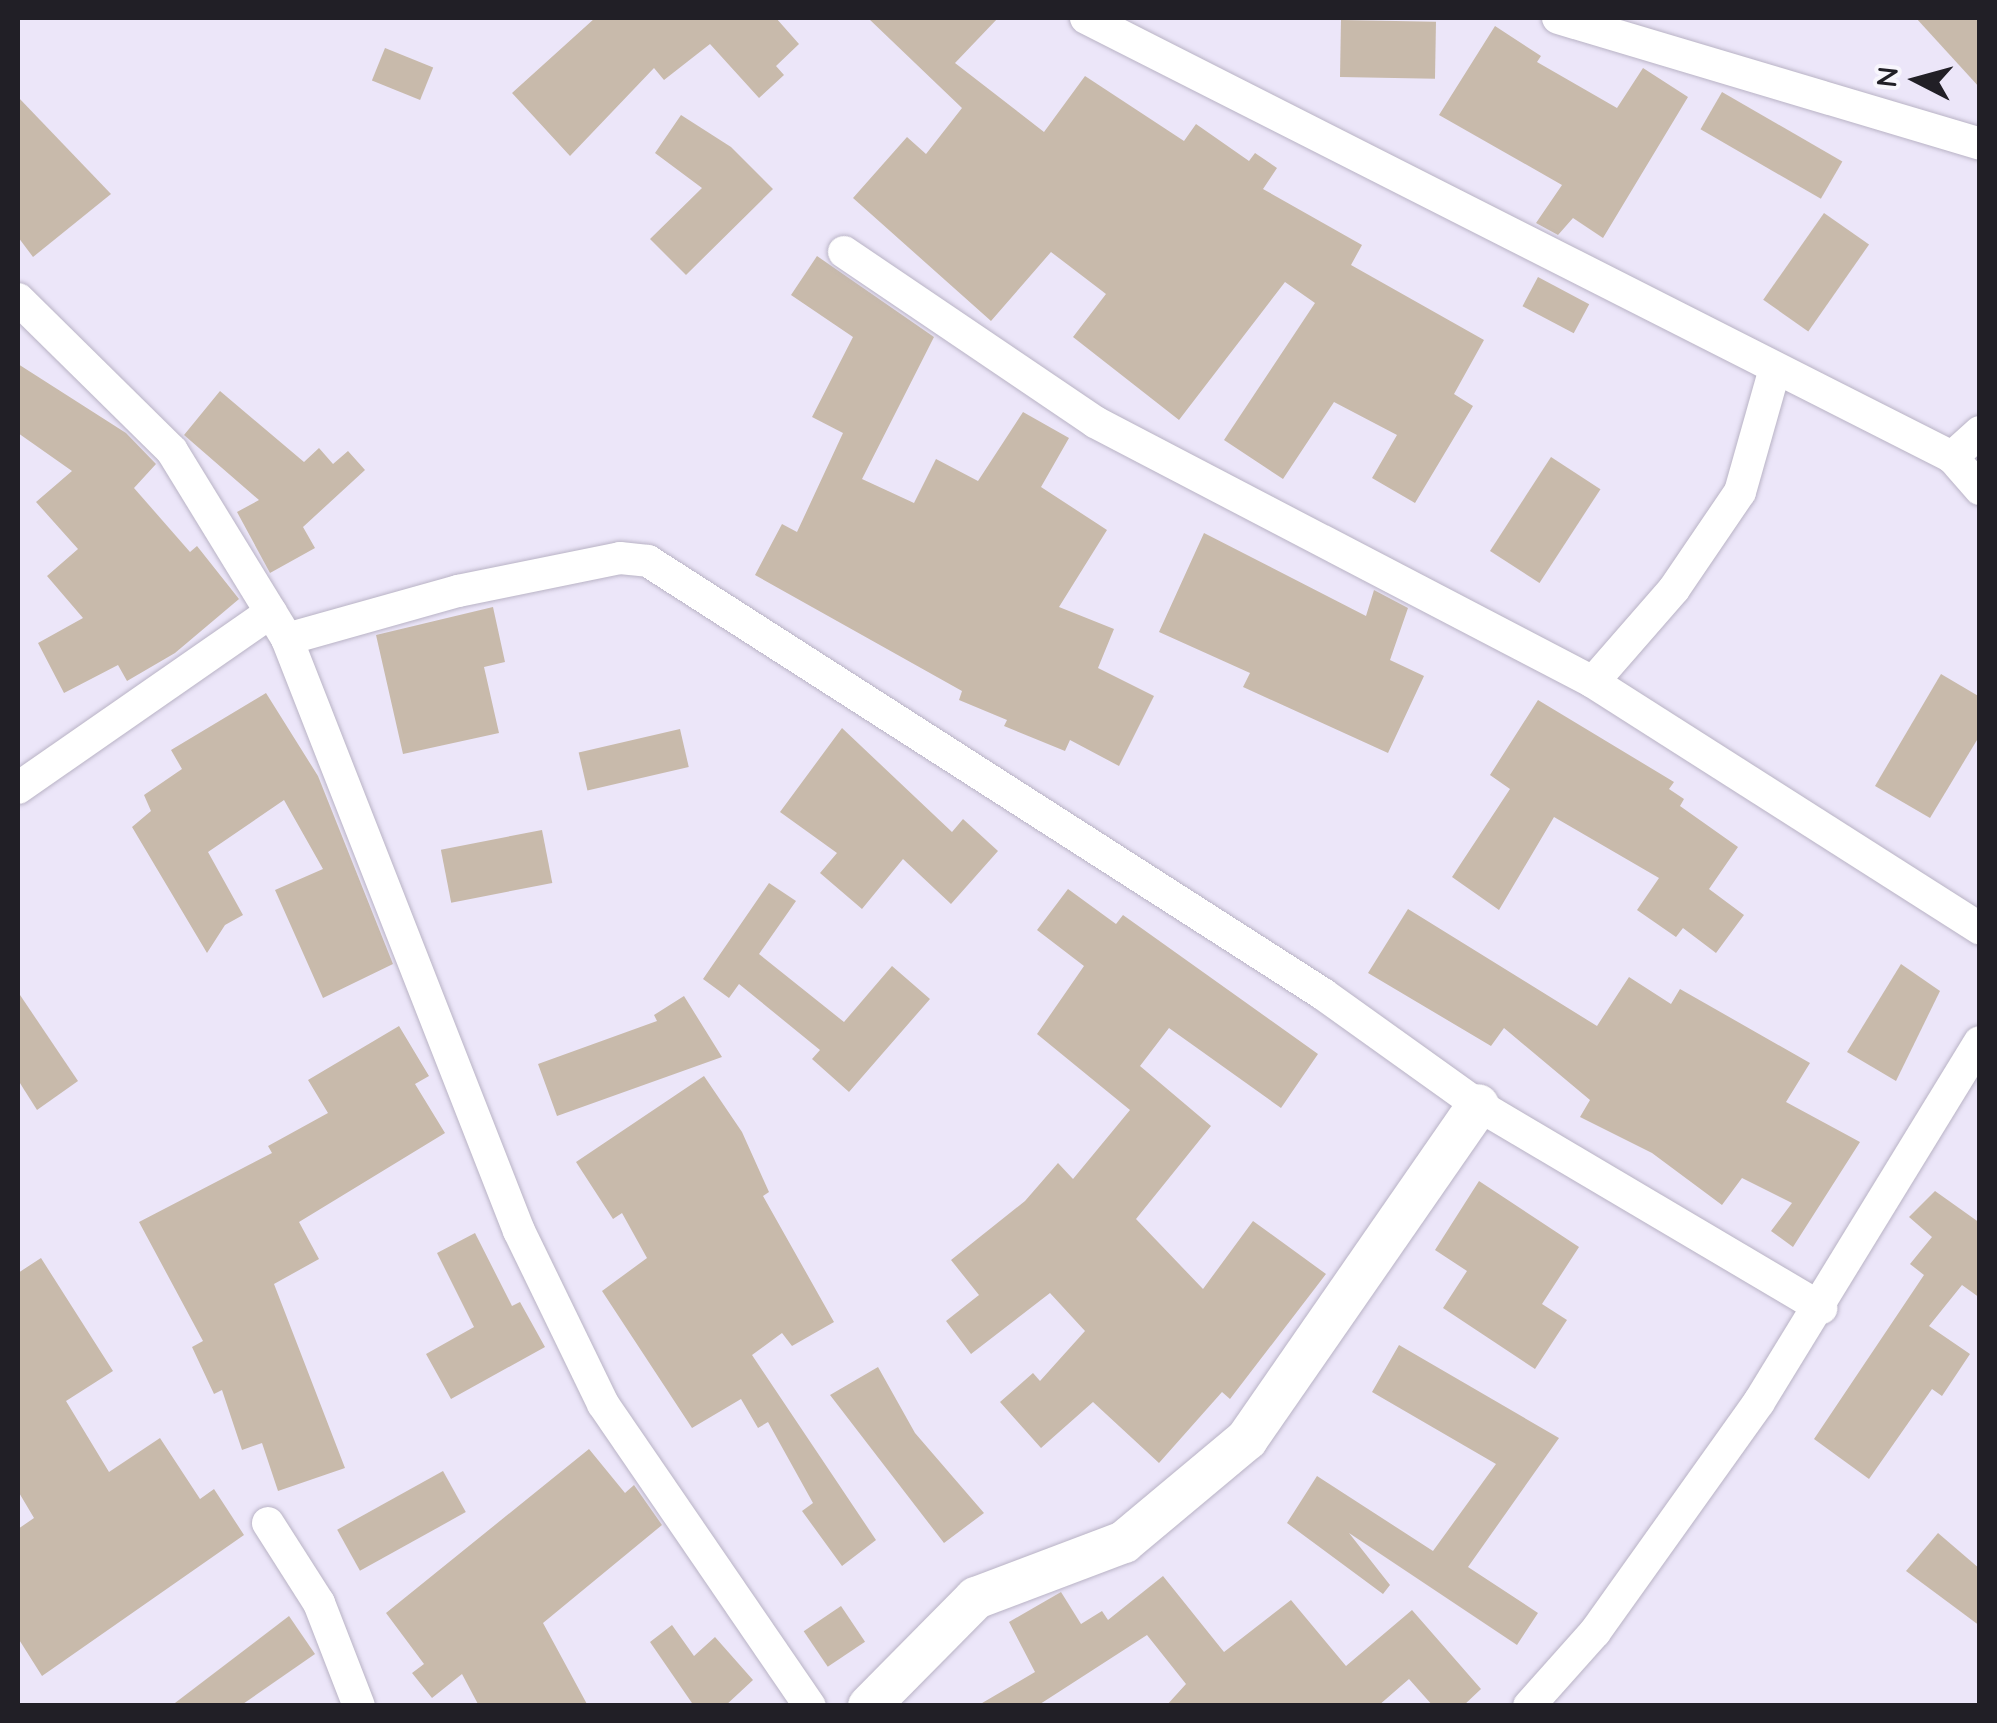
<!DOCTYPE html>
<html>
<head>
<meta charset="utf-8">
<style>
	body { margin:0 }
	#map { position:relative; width:1997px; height:1723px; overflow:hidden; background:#ece6f9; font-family:Quicksand,sans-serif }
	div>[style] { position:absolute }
	.building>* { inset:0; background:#c8baab; transform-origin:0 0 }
	.roads { filter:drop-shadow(0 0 2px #b9b3c5) drop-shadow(0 0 2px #b9b3c5) }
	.minor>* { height:32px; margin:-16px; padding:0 16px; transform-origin:16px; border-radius:16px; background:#fff }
	.tertiary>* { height:42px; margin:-21px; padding:0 21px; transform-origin:21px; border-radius:21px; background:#fff }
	span { translate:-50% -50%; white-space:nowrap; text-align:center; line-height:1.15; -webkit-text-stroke:8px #f8f6fd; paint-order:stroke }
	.frame { position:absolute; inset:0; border:20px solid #211f26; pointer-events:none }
	.north { position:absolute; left:1867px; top:30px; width:100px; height:100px; -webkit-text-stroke:8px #f8f6fd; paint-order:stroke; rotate:276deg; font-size:28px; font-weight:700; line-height:40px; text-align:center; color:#211f26 }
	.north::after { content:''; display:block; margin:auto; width:35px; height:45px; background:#211f26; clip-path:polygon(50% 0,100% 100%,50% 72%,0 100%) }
</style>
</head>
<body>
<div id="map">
	<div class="building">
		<i style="clip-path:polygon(595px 18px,776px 18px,799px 44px,776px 66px,784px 75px,759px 98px,710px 44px,664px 80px,654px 68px,570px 156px,512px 93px)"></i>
		<i style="clip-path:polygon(868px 18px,998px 18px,955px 63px,1044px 132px,1085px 76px,1184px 141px,1196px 124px,1249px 161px,1255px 153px,1277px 168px,1263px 189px,1362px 245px,1351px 265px,1484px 340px,1454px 394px,1473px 406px,1415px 503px,1372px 478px,1397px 435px,1334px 402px,1283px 479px,1224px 440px,1315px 303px,1285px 282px,1179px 420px,1073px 337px,1106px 294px,1051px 252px,991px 321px,853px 198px,907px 137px,926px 154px,962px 108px)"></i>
		<i style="clip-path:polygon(1916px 18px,1980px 18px,1980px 88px)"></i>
		<i style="left:1341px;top:20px;width:95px;height:57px;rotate:1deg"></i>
		<i style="clip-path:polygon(1495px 26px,1541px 56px,1537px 62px,1617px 108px,1643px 68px,1688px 97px,1603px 238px,1573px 218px,1558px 235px,1536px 223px,1562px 185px,1439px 115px)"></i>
		<i style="left:385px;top:48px;width:52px;height:35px;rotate:22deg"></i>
		<i style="left:1722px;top:92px;width:139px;height:43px;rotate:30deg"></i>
		<i style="clip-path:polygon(18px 97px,111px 194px,33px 257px,18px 237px)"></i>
		<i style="clip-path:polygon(681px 115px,731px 147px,773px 189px,686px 275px,650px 239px,702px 188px,655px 153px)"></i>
		<i style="left:1824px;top:213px;width:55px;height:106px;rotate:35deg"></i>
		<i style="clip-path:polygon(817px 256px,934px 337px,862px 479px,914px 503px,936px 459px,978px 481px,1023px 412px,1069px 438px,1041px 487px,1107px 530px,1059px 607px,1114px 629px,1098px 668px,1154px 696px,1119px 766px,1070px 740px,1065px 751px,1004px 726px,1007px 720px,959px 700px,962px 691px,755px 575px,782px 524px,797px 532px,843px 433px,812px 417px,853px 337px,791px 295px)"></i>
		<i style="left:1538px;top:277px;width:58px;height:33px;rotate:28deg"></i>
		<i style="clip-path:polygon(18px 364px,126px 433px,156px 464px,134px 488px,190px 552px,197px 546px,239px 599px,175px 653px,127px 681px,118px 665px,64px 693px,38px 643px,83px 618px,47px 576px,78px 549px,36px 502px,72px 471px,18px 433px)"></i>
		<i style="clip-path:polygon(220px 391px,304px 462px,319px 448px,333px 464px,348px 451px,365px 470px,303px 527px,315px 548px,270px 573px,237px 512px,259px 500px,184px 435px)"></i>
		<i style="left:1551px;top:457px;width:59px;height:112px;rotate:33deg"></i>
		<i style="clip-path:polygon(1204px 533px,1366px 616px,1374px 590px,1408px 608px,1390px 660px,1424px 676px,1388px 753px,1243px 687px,1250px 673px,1159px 632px)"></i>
		<i style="clip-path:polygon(493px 607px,505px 662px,484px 667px,499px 733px,403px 754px,376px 635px)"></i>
		<i style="clip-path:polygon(1941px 674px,1980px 697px,1980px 735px,1930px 818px,1875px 786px)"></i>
		<i style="clip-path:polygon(266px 693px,318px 776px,393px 964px,323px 998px,275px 890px,323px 869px,284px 800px,208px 852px,243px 915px,225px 925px,207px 953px,132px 827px,151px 811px,144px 795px,182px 769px,171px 750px)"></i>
		<i style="clip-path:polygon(1538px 700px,1674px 782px,1669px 789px,1684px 799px,1680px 806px,1738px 847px,1709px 889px,1744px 915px,1716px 953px,1683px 928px,1676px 937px,1637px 910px,1659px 878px,1554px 817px,1499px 910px,1452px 877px,1510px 789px,1490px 775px)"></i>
		<i style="clip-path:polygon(842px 728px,952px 832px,963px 819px,998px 851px,951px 904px,903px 859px,862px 909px,820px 873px,837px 853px,780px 812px)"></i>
		<i style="left:680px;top:729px;width:39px;height:104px;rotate:77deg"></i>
		<i style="left:542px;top:830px;width:54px;height:103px;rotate:79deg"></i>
		<i style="clip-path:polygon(769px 883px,796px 901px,759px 954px,844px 1022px,892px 966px,930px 999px,849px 1092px,812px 1059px,820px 1050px,739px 984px,729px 998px,703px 979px)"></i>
		<i style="clip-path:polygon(1068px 889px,1116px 924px,1123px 915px,1318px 1054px,1281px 1108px,1169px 1028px,1140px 1066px,1211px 1126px,1136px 1219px,1203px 1289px,1253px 1221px,1326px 1274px,1230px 1399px,1222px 1392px,1159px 1463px,1093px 1402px,1041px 1448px,1000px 1402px,1033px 1373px,1040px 1381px,1085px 1331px,1050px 1293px,971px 1354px,946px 1321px,979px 1295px,951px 1260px,1025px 1201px,1058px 1163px,1073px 1179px,1130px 1110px,1037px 1034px,1084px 966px,1037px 930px)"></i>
		<i style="clip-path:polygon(1408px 909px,1597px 1026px,1629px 977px,1671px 1004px,1680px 989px,1810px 1063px,1786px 1102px,1860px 1142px,1793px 1247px,1771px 1231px,1792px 1203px,1742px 1178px,1722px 1205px,1652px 1153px,1580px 1117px,1590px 1100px,1504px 1028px,1491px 1046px,1368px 973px)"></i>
		<i style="clip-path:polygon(1901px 964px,1940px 991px,1896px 1081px,1847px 1052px)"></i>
		<i style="clip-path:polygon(18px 992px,78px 1081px,37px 1110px,18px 1080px)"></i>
		<i style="clip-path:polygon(684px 996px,722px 1057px,557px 1116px,538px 1064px,657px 1021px,654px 1015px)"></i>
		<i style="clip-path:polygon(399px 1026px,429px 1076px,415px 1084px,445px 1133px,299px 1222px,319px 1259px,274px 1284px,345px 1468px,278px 1491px,262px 1443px,242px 1450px,222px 1390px,214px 1394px,192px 1347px,203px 1341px,139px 1222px,272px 1153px,268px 1146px,328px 1113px,308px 1080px)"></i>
		<i style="clip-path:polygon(704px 1076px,742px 1132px,769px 1192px,763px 1196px,834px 1322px,792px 1346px,782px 1333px,752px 1355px,876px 1540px,842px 1566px,802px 1511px,813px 1503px,768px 1422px,758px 1428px,741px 1399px,692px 1428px,602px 1291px,647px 1258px,622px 1213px,613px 1219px,576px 1162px)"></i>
		<i style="clip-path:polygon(1479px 1181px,1579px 1247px,1542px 1304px,1567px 1320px,1535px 1369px,1443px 1308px,1467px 1271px,1435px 1250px)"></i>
		<i style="clip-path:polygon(1935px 1191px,1980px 1223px,1980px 1298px,1962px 1285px,1929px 1326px,1970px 1354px,1942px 1396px,1932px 1389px,1869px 1479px,1814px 1439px,1924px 1275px,1910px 1264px,1932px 1237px,1909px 1217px)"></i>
		<i style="clip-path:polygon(475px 1233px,512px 1306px,520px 1302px,545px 1347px,451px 1399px,426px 1354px,474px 1327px,437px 1253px)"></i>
		<i style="clip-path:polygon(41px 1258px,113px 1371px,66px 1401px,109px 1472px,160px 1438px,200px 1499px,214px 1489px,244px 1535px,42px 1676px,18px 1638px,18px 1529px,34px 1518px,18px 1491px,18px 1273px)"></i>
		<i style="clip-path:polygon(1399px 1345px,1559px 1438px,1468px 1567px,1538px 1613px,1517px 1645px,1349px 1533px,1390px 1585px,1383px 1594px,1287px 1523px,1317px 1476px,1433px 1551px,1496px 1464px,1372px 1392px)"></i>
		<i style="clip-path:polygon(878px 1367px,915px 1433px,984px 1513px,944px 1543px,830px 1395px)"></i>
		<i style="clip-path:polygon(589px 1449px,625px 1493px,634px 1485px,662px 1525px,543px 1623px,588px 1706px,479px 1706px,462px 1674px,432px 1698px,412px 1673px,424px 1664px,386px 1613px)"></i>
		<i style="left:443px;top:1471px;width:47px;height:121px;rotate:61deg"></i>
		<i style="clip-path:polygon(1938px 1533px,1980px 1569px,1980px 1626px,1906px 1571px)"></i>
		<i style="clip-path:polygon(1163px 1576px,1224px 1652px,1291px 1600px,1346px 1666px,1412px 1610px,1481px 1689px,1463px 1706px,1433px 1706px,1409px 1679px,1378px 1706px,1166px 1706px,1186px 1684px,1147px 1635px,1037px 1706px,977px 1706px,1035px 1672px,1009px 1622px,1061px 1592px,1081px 1624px,1102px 1611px,1108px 1620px)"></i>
		<i style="left:841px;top:1606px;width:43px;height:45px;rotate:56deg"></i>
		<i style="clip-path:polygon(289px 1616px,315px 1654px,240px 1706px,171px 1706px)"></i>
		<i style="clip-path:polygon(672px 1625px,694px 1656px,715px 1637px,753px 1680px,725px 1706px,694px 1706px,650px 1642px)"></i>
	</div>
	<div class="roads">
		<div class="minor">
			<i style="left:1086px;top:18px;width:971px;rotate:26.88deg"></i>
			<i style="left:1558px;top:18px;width:440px;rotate:16.6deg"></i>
			<i style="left:844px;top:252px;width:303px;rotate:34.1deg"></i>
			<i style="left:1095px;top:422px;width:562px;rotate:27.57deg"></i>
			<i style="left:1593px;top:682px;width:123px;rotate:-48.9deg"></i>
			<i style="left:1674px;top:589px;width:117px;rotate:-55.8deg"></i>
			<i style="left:1740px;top:492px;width:125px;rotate:-74.2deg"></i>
			<i style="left:18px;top:299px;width:216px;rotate:44.6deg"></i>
			<i style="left:172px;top:451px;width:220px;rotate:58.5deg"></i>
			<i style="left:287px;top:639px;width:636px;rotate:68.6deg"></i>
			<i style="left:519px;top:1231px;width:192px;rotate:64.1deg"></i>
			<i style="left:603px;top:1404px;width:366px;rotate:55.6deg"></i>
			<i style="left:1980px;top:432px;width:38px;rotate:138deg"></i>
			<i style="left:1952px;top:457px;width:43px;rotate:48.8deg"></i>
			<i style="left:287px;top:639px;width:178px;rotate:-15.7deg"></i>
			<i style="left:458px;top:591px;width:165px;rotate:-11.5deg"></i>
			<i style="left:620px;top:558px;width:28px;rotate:6deg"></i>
			<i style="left:648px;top:561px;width:802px;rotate:32.68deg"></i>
			<i style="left:1323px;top:994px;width:191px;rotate:35.6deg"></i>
			<i style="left:1478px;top:1105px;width:399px;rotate:30.6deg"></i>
			<i style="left:1593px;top:682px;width:459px;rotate:32.5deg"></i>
			<i style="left:18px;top:788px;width:308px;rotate:-34.8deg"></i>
			<i style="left:268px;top:1523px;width:95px;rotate:57.5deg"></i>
			<i style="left:319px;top:1603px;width:110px;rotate:68.8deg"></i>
			<i style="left:1529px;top:1706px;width:99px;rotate:-48.3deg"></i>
			<i style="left:1595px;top:1632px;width:282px;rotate:-54.5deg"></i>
			<i style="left:1759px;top:1402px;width:422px;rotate:-58.5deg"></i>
		</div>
		<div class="tertiary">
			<i style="left:869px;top:1706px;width:152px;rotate:-45.3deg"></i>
			<i style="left:976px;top:1598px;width:158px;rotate:-20.7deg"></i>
			<i style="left:1124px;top:1542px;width:160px;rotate:-39.9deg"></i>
			<i style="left:1247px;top:1439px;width:406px;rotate:-55.3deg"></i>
		</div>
	</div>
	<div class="frame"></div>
	<div class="north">N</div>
</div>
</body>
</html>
